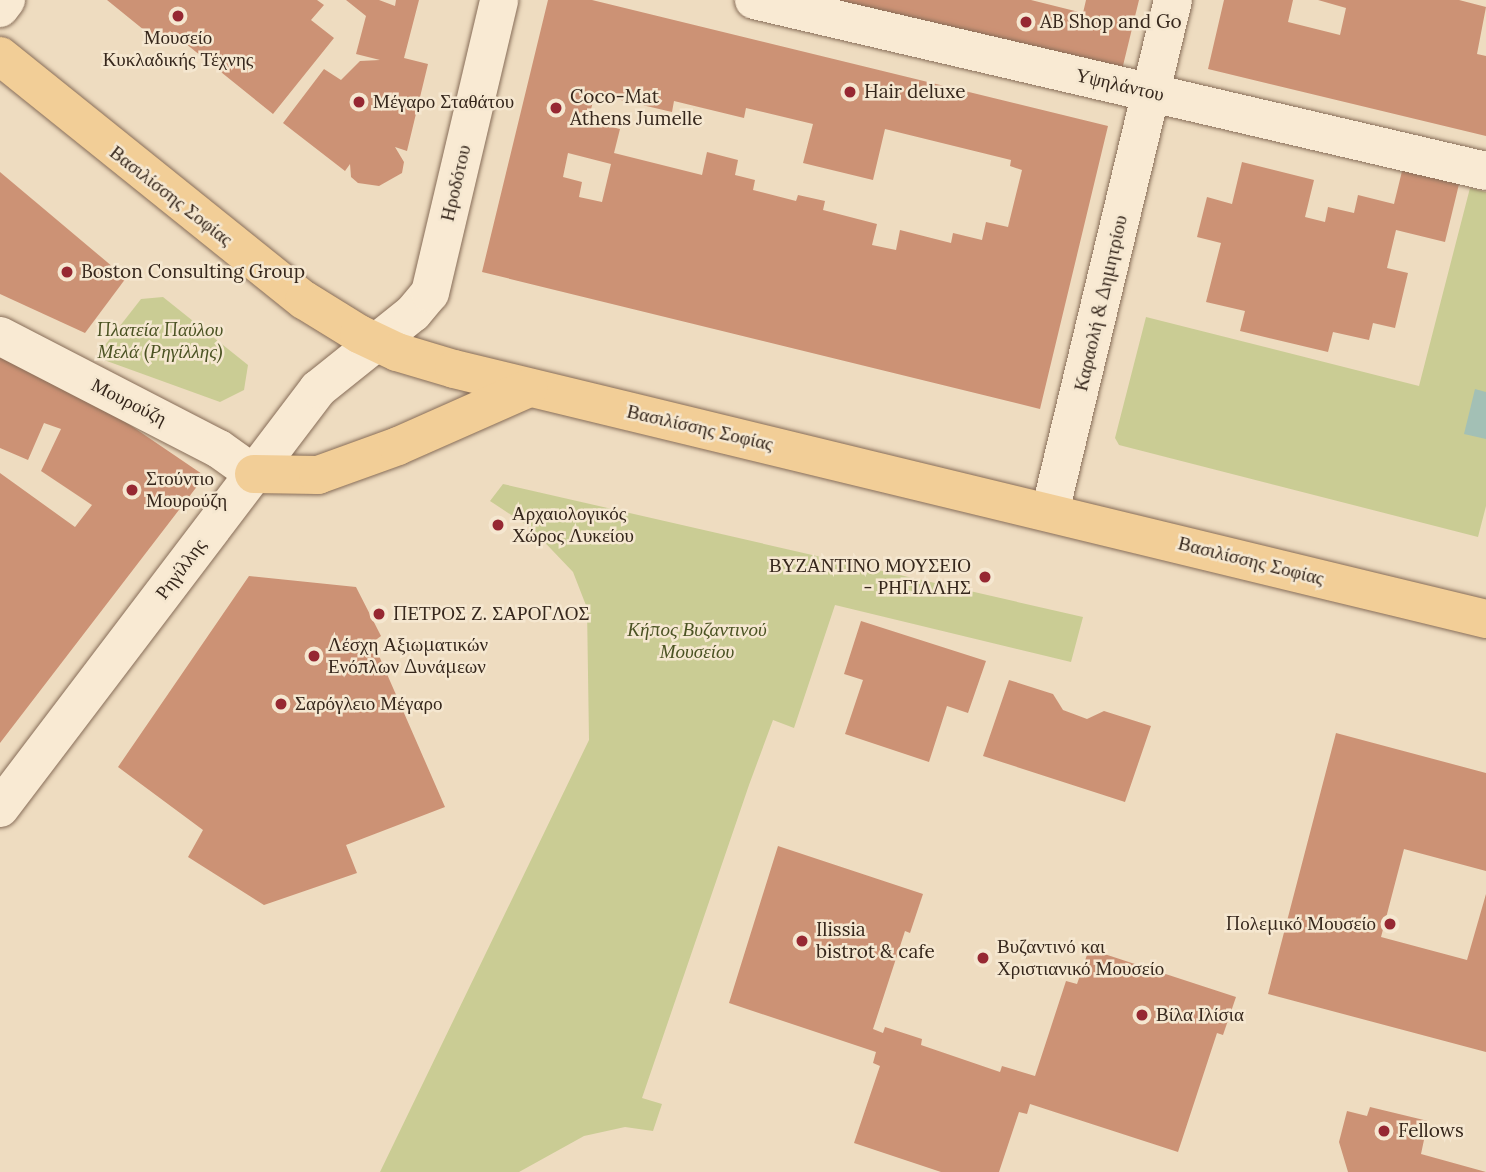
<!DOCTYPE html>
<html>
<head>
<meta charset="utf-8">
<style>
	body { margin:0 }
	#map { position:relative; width:1486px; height:1172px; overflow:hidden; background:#eedcc0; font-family:Lora,serif }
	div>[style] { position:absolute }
	.green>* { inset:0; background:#cacc94 }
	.water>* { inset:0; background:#a3c0b5 }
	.building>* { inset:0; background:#cc9275 }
	.roads { filter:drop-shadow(0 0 2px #876d58) drop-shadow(0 0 2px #876d58) }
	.minor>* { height:38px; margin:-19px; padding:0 19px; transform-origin:19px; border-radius:19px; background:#f9ead3 }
	.major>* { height:38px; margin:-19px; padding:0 19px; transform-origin:19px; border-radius:19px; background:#f2ce97 }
	.dots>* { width:19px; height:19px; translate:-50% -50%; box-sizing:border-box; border:4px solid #f5e7d0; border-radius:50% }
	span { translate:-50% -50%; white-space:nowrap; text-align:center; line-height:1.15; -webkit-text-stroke:5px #f5e7d0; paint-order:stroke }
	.poi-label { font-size:19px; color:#36271c }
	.left { translate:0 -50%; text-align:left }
	.right { translate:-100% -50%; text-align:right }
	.street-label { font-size:19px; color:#36271c }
	.park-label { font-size:19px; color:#4b5323; font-style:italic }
</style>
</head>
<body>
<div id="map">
	<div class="green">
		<i style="clip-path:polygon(1470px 188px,1486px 192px,1486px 506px,1478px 537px,1119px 445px,1115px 438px,1146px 317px,1419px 386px)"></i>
		<i style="clip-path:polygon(163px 297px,248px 365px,244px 390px,220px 402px,104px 360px,102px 349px,141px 299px)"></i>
		<i style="clip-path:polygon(503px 484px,1083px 617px,1071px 662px,835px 605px,794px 728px,773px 720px,749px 785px,642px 1098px,662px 1104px,653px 1131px,625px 1127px,584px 1136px,519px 1172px,380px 1172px,589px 740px,587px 608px,573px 572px,531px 528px,490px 501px)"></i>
	</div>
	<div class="water">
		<i style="clip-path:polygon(1475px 389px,1486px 392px,1486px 439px,1464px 434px)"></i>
	</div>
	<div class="building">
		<i style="clip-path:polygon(107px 0,317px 0,324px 5px,311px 20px,334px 38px,273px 114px,170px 31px,160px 43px)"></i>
		<i style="clip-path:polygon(346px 0,379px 0,395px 6px,396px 0,419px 0,404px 58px,428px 64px,407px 151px,395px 147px,404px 162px,402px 173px,379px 186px,358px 183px,351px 177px,350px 164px,345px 171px,283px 123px,324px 69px,341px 80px,360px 61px,380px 60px,356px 54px,366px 16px)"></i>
		<i style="clip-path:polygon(evenodd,548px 0,592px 0,1108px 126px,1040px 409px,482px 272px,548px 0,595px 94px,672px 112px,674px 101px,744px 118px,746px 108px,813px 124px,803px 163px,873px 180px,885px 129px,1011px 160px,1010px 166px,1022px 170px,1008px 227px,986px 222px,982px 240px,953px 233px,951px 243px,900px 230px,896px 250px,872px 245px,877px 224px,823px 210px,825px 201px,798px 195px,796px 201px,753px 190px,755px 180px,735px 175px,738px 160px,707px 152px,702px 175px,614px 153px,620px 129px,588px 121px,595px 94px,548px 0,568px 153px,611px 164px,602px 202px,579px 197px,582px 182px,563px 177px,568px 153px)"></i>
		<i style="clip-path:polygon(803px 0,1031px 0,1083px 13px,1086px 0,1139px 0,1120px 78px)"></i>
		<i style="clip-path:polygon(1224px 0,1293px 0,1288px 22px,1340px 35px,1346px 8px,1318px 0,1459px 0,1486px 7px,1477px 54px,1486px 56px,1486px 136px,1208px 69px)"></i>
		<i style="clip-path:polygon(1242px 162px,1314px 180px,1305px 217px,1325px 222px,1328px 207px,1354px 213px,1358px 195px,1394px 204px,1403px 167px,1460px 180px,1445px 242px,1396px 230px,1387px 268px,1408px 273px,1395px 328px,1373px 323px,1369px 340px,1333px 332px,1328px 352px,1240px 331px,1245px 311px,1206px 302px,1221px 243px,1197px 237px,1207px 197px,1232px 204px)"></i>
		<i style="clip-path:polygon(0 172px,126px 278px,85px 333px,0 294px)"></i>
		<i style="clip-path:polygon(0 357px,105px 408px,205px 476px,0 743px,0 473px,75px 527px,92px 505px,41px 471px,61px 429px,44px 423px,28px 460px,0 448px)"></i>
		<i style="clip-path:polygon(249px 576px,356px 587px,381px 636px,373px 642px,445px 807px,346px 845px,357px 873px,264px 905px,188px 857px,203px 830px,118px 767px)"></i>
		<i style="clip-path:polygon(861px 621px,986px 661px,968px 713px,947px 706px,929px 762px,845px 734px,863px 680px,844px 674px)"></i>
		<i style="clip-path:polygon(1009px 680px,1053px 694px,1063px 710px,1087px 719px,1104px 711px,1151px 726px,1125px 802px,983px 756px)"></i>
		<i style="clip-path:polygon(1336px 733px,1486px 773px,1486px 871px,1404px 849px,1381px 937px,1467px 960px,1486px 894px,1486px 1052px,1268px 994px)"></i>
		<i style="clip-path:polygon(778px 846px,923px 894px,910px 933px,905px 931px,873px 1029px,883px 1033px,885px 1027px,922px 1039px,921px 1045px,1000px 1072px,1002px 1066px,1035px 1076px,1066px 981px,1077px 984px,1089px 949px,1236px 997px,1223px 1035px,1217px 1033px,1178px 1152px,1030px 1104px,1027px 1114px,1019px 1112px,999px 1172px,941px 1172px,854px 1143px,880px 1066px,873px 1063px,876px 1052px,729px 1003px)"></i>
		<i style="clip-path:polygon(1370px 1107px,1428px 1121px,1421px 1154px,1486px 1172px,1348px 1172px,1339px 1142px,1347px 1111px,1367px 1116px)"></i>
	</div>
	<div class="roads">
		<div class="minor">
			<i style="left:754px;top:0;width:752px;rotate:13.15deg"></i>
			<i style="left:0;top:8px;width:10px;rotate:-53deg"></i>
			<i style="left:0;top:336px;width:246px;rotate:27.3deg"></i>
			<i style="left:219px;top:449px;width:43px;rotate:35.5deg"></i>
			<i style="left:1050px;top:512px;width:527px;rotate:-76.49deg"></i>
			<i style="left:0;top:808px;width:526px;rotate:-52.8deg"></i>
			<i style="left:318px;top:389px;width:122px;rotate:-38.7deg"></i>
			<i style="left:413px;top:313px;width:26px;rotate:-50deg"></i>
			<i style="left:430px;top:293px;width:301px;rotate:-76.7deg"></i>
		</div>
		<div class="major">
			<i style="left:0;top:56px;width:390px;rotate:38.8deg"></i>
			<i style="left:304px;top:300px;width:65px;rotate:31.7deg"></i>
			<i style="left:359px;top:334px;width:42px;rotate:25.3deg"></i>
			<i style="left:397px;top:352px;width:59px;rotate:16.6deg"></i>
			<i style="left:454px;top:369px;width:1062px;rotate:13.62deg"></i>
			<i style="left:254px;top:474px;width:64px;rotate:0.9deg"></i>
			<i style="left:318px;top:475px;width:85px;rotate:-19.9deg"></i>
			<i style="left:398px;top:446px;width:143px;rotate:-23.9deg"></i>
		</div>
	</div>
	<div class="dots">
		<i style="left:178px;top:16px;background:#962832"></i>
		<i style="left:1026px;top:22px;background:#962832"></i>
		<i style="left:850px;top:92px;background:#962832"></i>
		<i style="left:359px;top:102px;background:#962832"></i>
		<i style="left:556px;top:108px;background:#962832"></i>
		<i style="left:67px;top:272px;background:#962832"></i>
		<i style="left:132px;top:490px;background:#962832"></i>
		<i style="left:498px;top:525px;background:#962832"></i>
		<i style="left:985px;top:577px;background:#962832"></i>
		<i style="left:379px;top:614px;background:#962832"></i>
		<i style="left:314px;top:656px;background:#962832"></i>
		<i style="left:281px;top:704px;background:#962832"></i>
		<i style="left:1390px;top:924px;background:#962832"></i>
		<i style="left:802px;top:941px;background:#962832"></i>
		<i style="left:983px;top:958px;background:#962832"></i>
		<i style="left:1142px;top:1015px;background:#962832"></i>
		<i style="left:1384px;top:1131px;background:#962832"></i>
	</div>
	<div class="poi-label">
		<span class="left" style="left:1040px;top:22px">AB Shop and Go</span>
		<span style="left:178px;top:49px">Μουσείο<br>Κυκλαδικής Τέχνης</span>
		<span class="left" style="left:864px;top:92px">Hair deluxe</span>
		<span class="left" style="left:570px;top:108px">Coco-Mat<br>Athens Jumelle</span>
		<span class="left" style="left:373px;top:102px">Μέγαρο Σταθάτου</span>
		<span class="left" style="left:81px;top:272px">Boston Consulting Group</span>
		<span class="left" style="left:146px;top:490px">Στούντιο<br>Μουρούζη</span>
		<span class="left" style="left:512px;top:525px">Αρχαιολογικός<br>Χώρος Λυκείου</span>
		<span class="right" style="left:971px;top:577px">ΒΥΖΑΝΤΙΝΟ ΜΟΥΣΕΙΟ<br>- ΡΗΓΙΛΛΗΣ</span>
		<span class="left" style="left:393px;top:614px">ΠΕΤΡΟΣ Ζ. ΣΑΡΟΓΛΟΣ</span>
		<span class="left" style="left:328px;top:656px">Λέσχη Αξιωματικών<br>Ενόπλων Δυνάμεων</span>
		<span class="left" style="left:295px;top:704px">Σαρόγλειο Μέγαρο</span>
		<span class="right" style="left:1376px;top:924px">Πολεμικό Μουσείο</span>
		<span class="left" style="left:816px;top:941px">Ilissia<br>bistrot &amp; cafe</span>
		<span class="left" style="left:997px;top:958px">Βυζαντινό και<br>Χριστιανικό Μουσείο</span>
		<span class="left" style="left:1156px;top:1015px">Βίλα Ιλίσια</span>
		<span class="left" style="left:1398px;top:1131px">Fellows</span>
	</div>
	<div class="street-label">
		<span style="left:1120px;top:85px;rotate:13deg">Υψηλάντου</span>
		<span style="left:456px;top:183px;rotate:-77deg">Ηροδότου</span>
		<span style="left:171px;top:196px;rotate:38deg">Βασιλίσσης Σοφίας</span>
		<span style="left:1101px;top:303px;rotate:-77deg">Καραολή &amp; Δημητρίου</span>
		<span style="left:129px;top:402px;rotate:27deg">Μουρούζη</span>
		<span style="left:700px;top:428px;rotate:13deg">Βασιλίσσης Σοφίας</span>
		<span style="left:1251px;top:561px;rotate:14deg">Βασιλίσσης Σοφίας</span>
		<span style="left:181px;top:569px;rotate:-53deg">Ρηγίλλης</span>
	</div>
	<div class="park-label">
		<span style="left:160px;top:341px">Πλατεία Παύλου<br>Μελά (Ρηγίλλης)</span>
		<span style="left:697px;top:641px">Κήπος Βυζαντινού<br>Μουσείου</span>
	</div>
</div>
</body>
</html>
